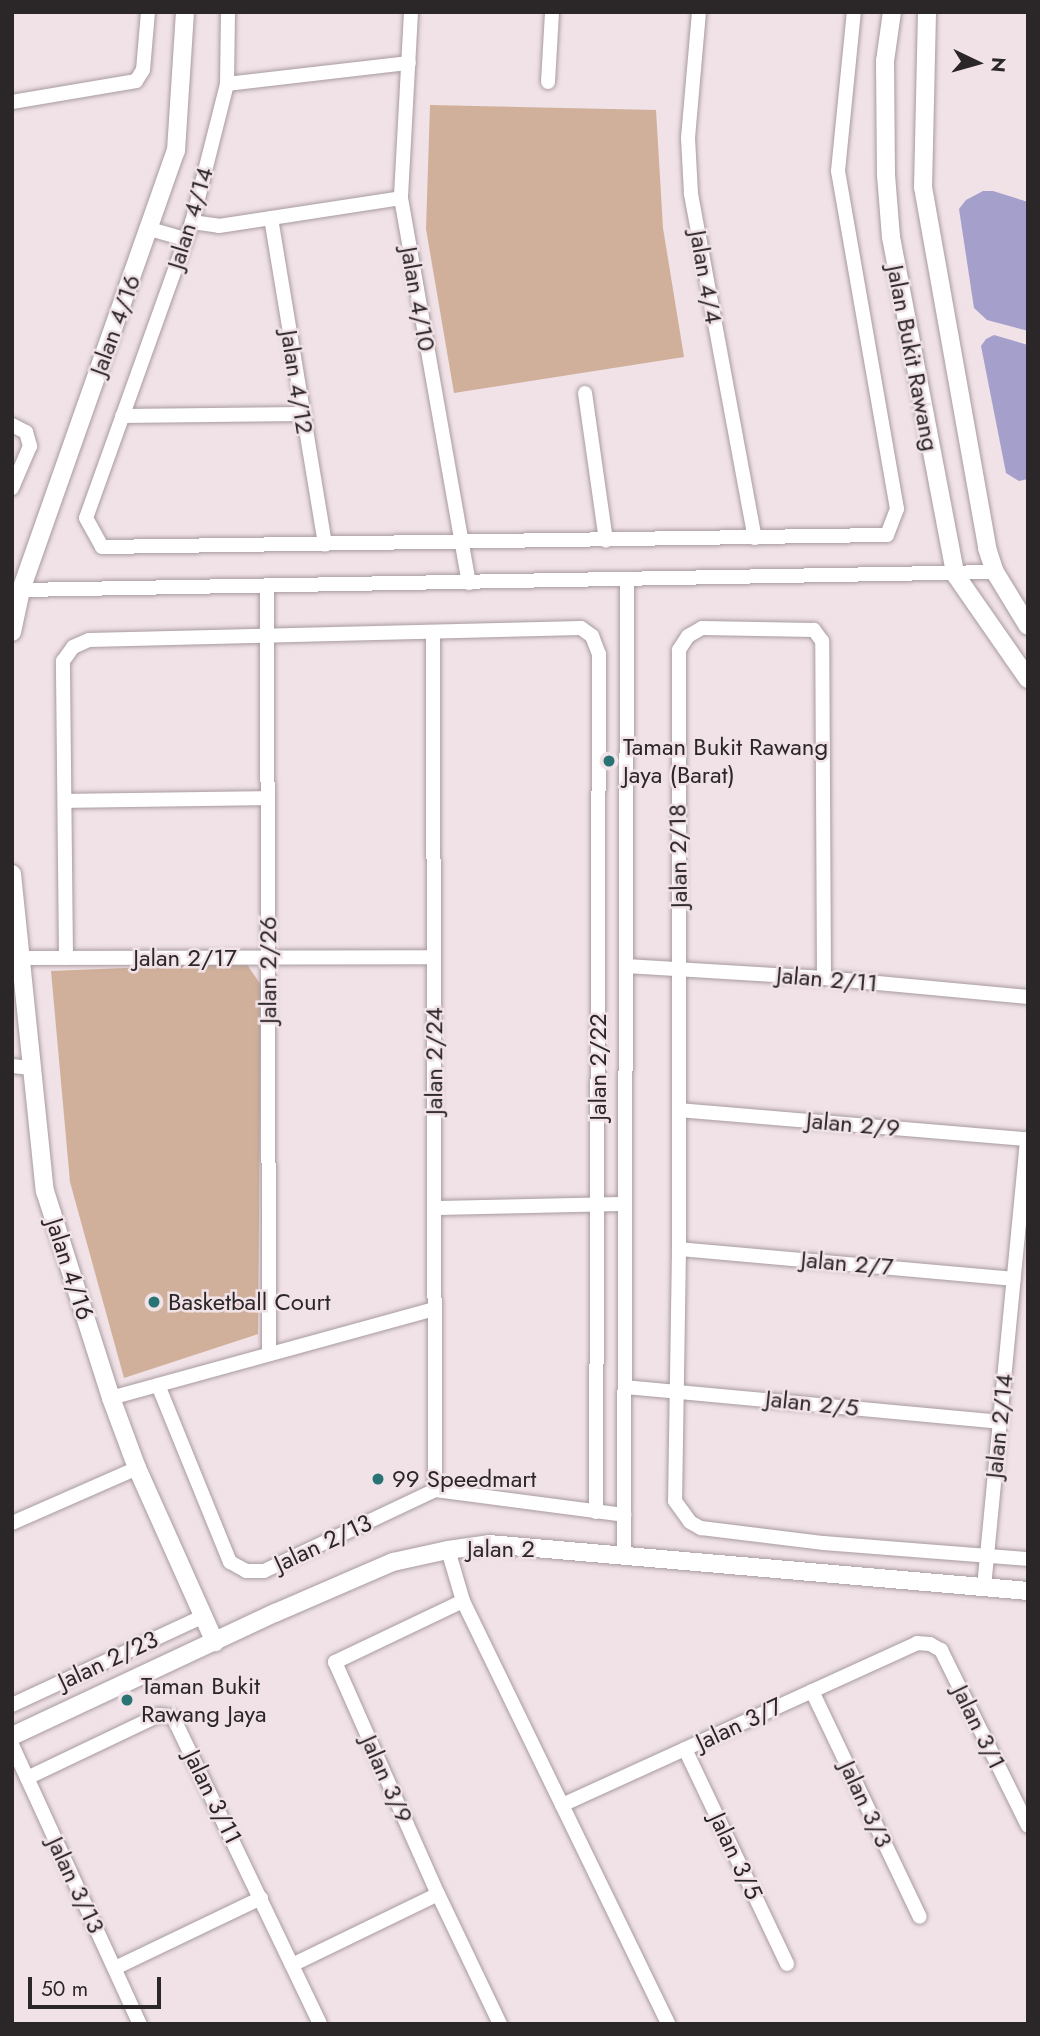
<!DOCTYPE html>
<html>
<head>
<meta charset="utf-8">
<style>
	body { margin:0 }
	#map { position:relative; width:1040px; height:2036px; overflow:hidden; background:#f0e2e7; font-family:Jost,sans-serif }
	div>[style] { position:absolute }
	.green>* { inset:0; background:#d0b09a }
	.water>* { inset:0; background:#a5a0cb }
	.roads { filter:drop-shadow(0 0 2px #a89ba0) drop-shadow(0 0 2px #a89ba0) }
	.minor>* { height:14px; margin:-7px; padding:0 7px; transform-origin:7px; border-radius:7px; background:#fff }
	.tertiary>* { height:18px; margin:-9px; padding:0 9px; transform-origin:9px; border-radius:9px; background:#fff }
	.dots>* { width:19px; height:19px; translate:-50% -50%; box-sizing:border-box; border:4px solid #f0e2e7; border-radius:50% }
	span { translate:-50% -50%; white-space:nowrap; text-align:center; line-height:1.15; -webkit-text-stroke:5px #f0e2e7; paint-order:stroke }
	.street-label { font-size:24px; color:#2b2627 }
	.poi-label { font-size:24px; color:#2b2627 }
	.left { translate:0 -50%; text-align:left }
	.frame { position:absolute; inset:0; border:14px solid #2b2627; pointer-events:none }
	.north { position:absolute; left:942px; top:28px; width:70px; height:70px; -webkit-text-stroke:5px #f0e2e7; paint-order:stroke; rotate:95deg; font-size:19px; font-weight:700; line-height:28px; text-align:center; color:#2b2627 }
	.north::after { content:''; display:block; margin:auto; width:24px; height:32px; background:#2b2627; clip-path:polygon(50% 0,100% 100%,50% 72%,0 100%) }
	.scale { position:absolute; left:28px; top:1977px; width:133px; height:32px; box-sizing:border-box; border:4px solid #2b2627; border-top:0; padding-left:9px; font-size:21px; line-height:24px; white-space:nowrap; color:#2b2627; -webkit-text-stroke:5px #f0e2e7; paint-order:stroke }
</style>
</head>
<body>
<div id="map">
	<div class="green">
		<i style="clip-path:polygon(430px 105px,656px 110px,663px 228px,684px 357px,454px 393px,426px 229px)"></i>
		<i style="clip-path:polygon(246px 963px,261px 985px,258px 1334px,124px 1378px,70px 1182px,51px 971px)"></i>
	</div>
	<div class="water">
		<i style="clip-path:polygon(983px 191px,993px 191px,1028px 202px,1028px 331px,987px 320px,974px 308px,959px 209px,966px 200px)"></i>
		<i style="clip-path:polygon(994px 335px,1028px 345px,1028px 479px,1019px 481px,1006px 473px,981px 346px,986px 339px)"></i>
	</div>
	<div class="roads">
		<div class="minor">
			<i style="left:228px;top:12px;width:72px;rotate:90.8deg"></i>
			<i style="left:227px;top:84px;width:142px;rotate:104.2deg"></i>
			<i style="left:192px;top:222px;width:314px;rotate:109.7deg"></i>
			<i style="left:86px;top:518px;width:33px;rotate:61deg"></i>
			<i style="left:102px;top:547px;width:785px;rotate:-0.88deg"></i>
			<i style="left:887px;top:535px;width:28px;rotate:-69deg"></i>
			<i style="left:897px;top:509px;width:343px;rotate:-99.9deg"></i>
			<i style="left:838px;top:171px;width:160px;rotate:-84.3deg"></i>
			<i style="left:411px;top:12px;width:186px;rotate:93.1deg"></i>
			<i style="left:401px;top:198px;width:391px;rotate:80deg"></i>
			<i style="left:699px;top:12px;width:126px;rotate:95deg"></i>
			<i style="left:688px;top:138px;width:56px;rotate:86.9deg"></i>
			<i style="left:691px;top:194px;width:350px;rotate:79.5deg"></i>
			<i style="left:548px;top:82px;width:70px;rotate:-86.7deg"></i>
			<i style="left:227px;top:84px;width:183px;rotate:-6.6deg"></i>
			<i style="left:12px;top:102px;width:126px;rotate:-9.6deg"></i>
			<i style="left:136px;top:81px;width:13px;rotate:-58deg"></i>
			<i style="left:143px;top:70px;width:58px;rotate:-85.1deg"></i>
			<i style="left:271px;top:218px;width:331px;rotate:80.6deg"></i>
			<i style="left:192px;top:222px;width:27px;rotate:8deg"></i>
			<i style="left:219px;top:226px;width:184px;rotate:-8.7deg"></i>
			<i style="left:150px;top:229px;width:37px;rotate:16deg"></i>
			<i style="left:585px;top:393px;width:149px;rotate:81.9deg"></i>
			<i style="left:122px;top:416px;width:180px;rotate:-0.6deg"></i>
			<i style="left:12px;top:425px;width:16px;rotate:27deg"></i>
			<i style="left:26px;top:432px;width:15px;rotate:74deg"></i>
			<i style="left:30px;top:446px;width:46px;rotate:113.2deg"></i>
			<i style="left:267px;top:586px;width:768px;rotate:89.85deg"></i>
			<i style="left:21px;top:590px;width:974px;rotate:-1.06deg"></i>
			<i style="left:433px;top:633px;width:857px;rotate:89.87deg"></i>
			<i style="left:65px;top:801px;width:203px;rotate:-0.8deg"></i>
			<i style="left:20px;top:958px;width:413px;rotate:-0.1deg"></i>
			<i style="left:66px;top:958px;width:297px;rotate:-90.6deg"></i>
			<i style="left:63px;top:661px;width:17px;rotate:-54deg"></i>
			<i style="left:73px;top:647px;width:17px;rotate:-24deg"></i>
			<i style="left:89px;top:640px;width:492px;rotate:-1.4deg"></i>
			<i style="left:581px;top:628px;width:14px;rotate:36deg"></i>
			<i style="left:592px;top:636px;width:19px;rotate:69deg"></i>
			<i style="left:599px;top:654px;width:858px;rotate:90.2deg"></i>
			<i style="left:626px;top:966px;width:198px;rotate:3.5deg"></i>
			<i style="left:824px;top:978px;width:205px;rotate:5.3deg"></i>
			<i style="left:824px;top:978px;width:337px;rotate:-90.3deg"></i>
			<i style="left:822px;top:641px;width:14px;rotate:-126deg"></i>
			<i style="left:814px;top:630px;width:112px;rotate:-179deg"></i>
			<i style="left:702px;top:628px;width:16px;rotate:150deg"></i>
			<i style="left:688px;top:636px;width:17px;rotate:123deg"></i>
			<i style="left:679px;top:650px;width:599px;rotate:90deg"></i>
			<i style="left:679px;top:1249px;width:252px;rotate:90.9deg"></i>
			<i style="left:675px;top:1501px;width:26px;rotate:54deg"></i>
			<i style="left:690px;top:1522px;width:13px;rotate:29deg"></i>
			<i style="left:701px;top:1528px;width:124px;rotate:7deg"></i>
			<i style="left:824px;top:1543px;width:205px;rotate:4.5deg"></i>
			<i style="left:12px;top:1066px;width:20px;rotate:6deg"></i>
			<i style="left:679px;top:1110px;width:350px;rotate:4.8deg"></i>
			<i style="left:434px;top:1208px;width:191px;rotate:-1.2deg"></i>
			<i style="left:679px;top:1249px;width:336px;rotate:5.1deg"></i>
			<i style="left:158px;top:1385px;width:191px;rotate:67.9deg"></i>
			<i style="left:230px;top:1562px;width:18px;rotate:29deg"></i>
			<i style="left:246px;top:1571px;width:18px"></i>
			<i style="left:264px;top:1571px;width:189px;rotate:-25.3deg"></i>
			<i style="left:435px;top:1490px;width:191px;rotate:7.5deg"></i>
			<i style="left:625px;top:1387px;width:377px;rotate:5.3deg"></i>
			<i style="left:111px;top:1398px;width:335px;rotate:-15.4deg"></i>
			<i style="left:12px;top:1523px;width:137px;rotate:-23.7deg"></i>
			<i style="left:448px;top:1550px;width:53px;rotate:73.6deg"></i>
			<i style="left:463px;top:1601px;width:470px;rotate:64.1deg"></i>
			<i style="left:624px;top:1555px;width:975px;rotate:-89.82deg"></i>
			<i style="left:984px;top:1587px;width:450px;rotate:-84.5deg"></i>
			<i style="left:463px;top:1601px;width:142px;rotate:154.5deg"></i>
			<i style="left:335px;top:1662px;width:254px;rotate:66.1deg"></i>
			<i style="left:438px;top:1894px;width:144px;rotate:64.5deg"></i>
			<i style="left:812px;top:1691px;width:250px;rotate:64.5deg"></i>
			<i style="left:12px;top:1705px;width:212px;rotate:-24.9deg"></i>
			<i style="left:12px;top:1745px;width:307px;rotate:65.4deg"></i>
			<i style="left:685px;top:1749px;width:238px;rotate:64.6deg"></i>
			<i style="left:27px;top:1778px;width:146px;rotate:-25.5deg"></i>
			<i style="left:159px;top:1715px;width:14px;rotate:8deg"></i>
			<i style="left:173px;top:1717px;width:340px;rotate:64.4deg"></i>
			<i style="left:562px;top:1805px;width:390px;rotate:-24.5deg"></i>
			<i style="left:917px;top:1643px;width:13px;rotate:4deg"></i>
			<i style="left:930px;top:1644px;width:13px;rotate:29deg"></i>
			<i style="left:941px;top:1650px;width:196px;rotate:63.7deg"></i>
			<i style="left:292px;top:1965px;width:162px;rotate:-25.9deg"></i>
			<i style="left:115px;top:1968px;width:162px;rotate:-25.6deg"></i>
		</div>
		<div class="tertiary">
			<i style="left:892px;top:12px;width:49px;rotate:98.1deg"></i>
			<i style="left:885px;top:61px;width:114px;rotate:89.5deg"></i>
			<i style="left:886px;top:175px;width:62px;rotate:85.4deg"></i>
			<i style="left:891px;top:237px;width:343px;rotate:79.2deg"></i>
			<i style="left:955px;top:574px;width:128px;rotate:55.2deg"></i>
			<i style="left:927px;top:12px;width:175px;rotate:91.3deg"></i>
			<i style="left:923px;top:187px;width:367px;rotate:79.9deg"></i>
			<i style="left:987px;top:548px;width:25px;rotate:72deg"></i>
			<i style="left:995px;top:572px;width:63px;rotate:58.6deg"></i>
			<i style="left:12px;top:632px;width:43px;rotate:-77.9deg"></i>
			<i style="left:21px;top:590px;width:466px;rotate:-70.6deg"></i>
			<i style="left:176px;top:151px;width:139px;rotate:-86.3deg"></i>
			<i style="left:12px;top:874px;width:319px;rotate:84.1deg"></i>
			<i style="left:45px;top:1191px;width:217px;rotate:72.3deg"></i>
			<i style="left:111px;top:1398px;width:75px;rotate:69.6deg"></i>
			<i style="left:137px;top:1468px;width:191px;rotate:65.9deg"></i>
			<i style="left:12px;top:1736px;width:290px;rotate:-25.1deg"></i>
			<i style="left:275px;top:1613px;width:129px;rotate:-23.4deg"></i>
			<i style="left:393px;top:1562px;width:56px;rotate:-12.3deg"></i>
			<i style="left:448px;top:1550px;width:41px;rotate:-8.3deg"></i>
			<i style="left:489px;top:1544px;width:541px;rotate:4.98deg"></i>
		</div>
	</div>
	<div class="dots">
		<i style="left:609px;top:761px;background:#297374"></i>
		<i style="left:154px;top:1302px;background:#297374"></i>
		<i style="left:378px;top:1479px;background:#297374"></i>
		<i style="left:127px;top:1700px;background:#297374"></i>
	</div>
	<div class="street-label">
		<span style="left:190px;top:218px;rotate:-73deg">Jalan 4/14</span>
		<span style="left:706px;top:277px;rotate:80deg">Jalan 4/4</span>
		<span style="left:418px;top:299px;rotate:80deg">Jalan 4/10</span>
		<span style="left:115px;top:325px;rotate:-70deg">Jalan 4/16</span>
		<span style="left:913px;top:358px;rotate:79deg">Jalan Bukit Rawang</span>
		<span style="left:297px;top:382px;rotate:81deg">Jalan 4/12</span>
		<span style="left:678px;top:856px;rotate:-91deg">Jalan 2/18</span>
		<span style="left:185px;top:958px">Jalan 2/17</span>
		<span style="left:268px;top:970px;rotate:-90deg">Jalan 2/26</span>
		<span style="left:827px;top:979px;rotate:5deg">Jalan 2/11</span>
		<span style="left:434px;top:1061px;rotate:-90deg">Jalan 2/24</span>
		<span style="left:598px;top:1067px;rotate:-90deg">Jalan 2/22</span>
		<span style="left:853px;top:1124px;rotate:5deg">Jalan 2/9</span>
		<span style="left:847px;top:1263px;rotate:5deg">Jalan 2/7</span>
		<span style="left:70px;top:1269px;rotate:72deg">Jalan 4/16</span>
		<span style="left:812px;top:1403px;rotate:6deg">Jalan 2/5</span>
		<span style="left:999px;top:1426px;rotate:-84deg">Jalan 2/14</span>
		<span style="left:323px;top:1543px;rotate:-25deg">Jalan 2/13</span>
		<span style="left:501px;top:1549px">Jalan 2</span>
		<span style="left:108px;top:1660px;rotate:-25deg">Jalan 2/23</span>
		<span style="left:739px;top:1724px;rotate:-25deg">Jalan 3/7</span>
		<span style="left:979px;top:1727px;rotate:64deg">Jalan 3/1</span>
		<span style="left:387px;top:1779px;rotate:66deg">Jalan 3/9</span>
		<span style="left:213px;top:1797px;rotate:64deg">Jalan 3/11</span>
		<span style="left:866px;top:1804px;rotate:65deg">Jalan 3/3</span>
		<span style="left:736px;top:1856px;rotate:65deg">Jalan 3/5</span>
		<span style="left:76px;top:1885px;rotate:65deg">Jalan 3/13</span>
	</div>
	<div class="poi-label">
		<span class="left" style="left:623px;top:761px">Taman Bukit Rawang<br>Jaya (Barat)</span>
		<span class="left" style="left:168px;top:1302px">Basketball Court</span>
		<span class="left" style="left:392px;top:1479px">99 Speedmart</span>
		<span class="left" style="left:141px;top:1700px">Taman Bukit<br>Rawang Jaya</span>
	</div>
	<div class="frame"></div>
	<div class="north">N</div>
	<div class="scale">50 m</div>
</div>
</body>
</html>
